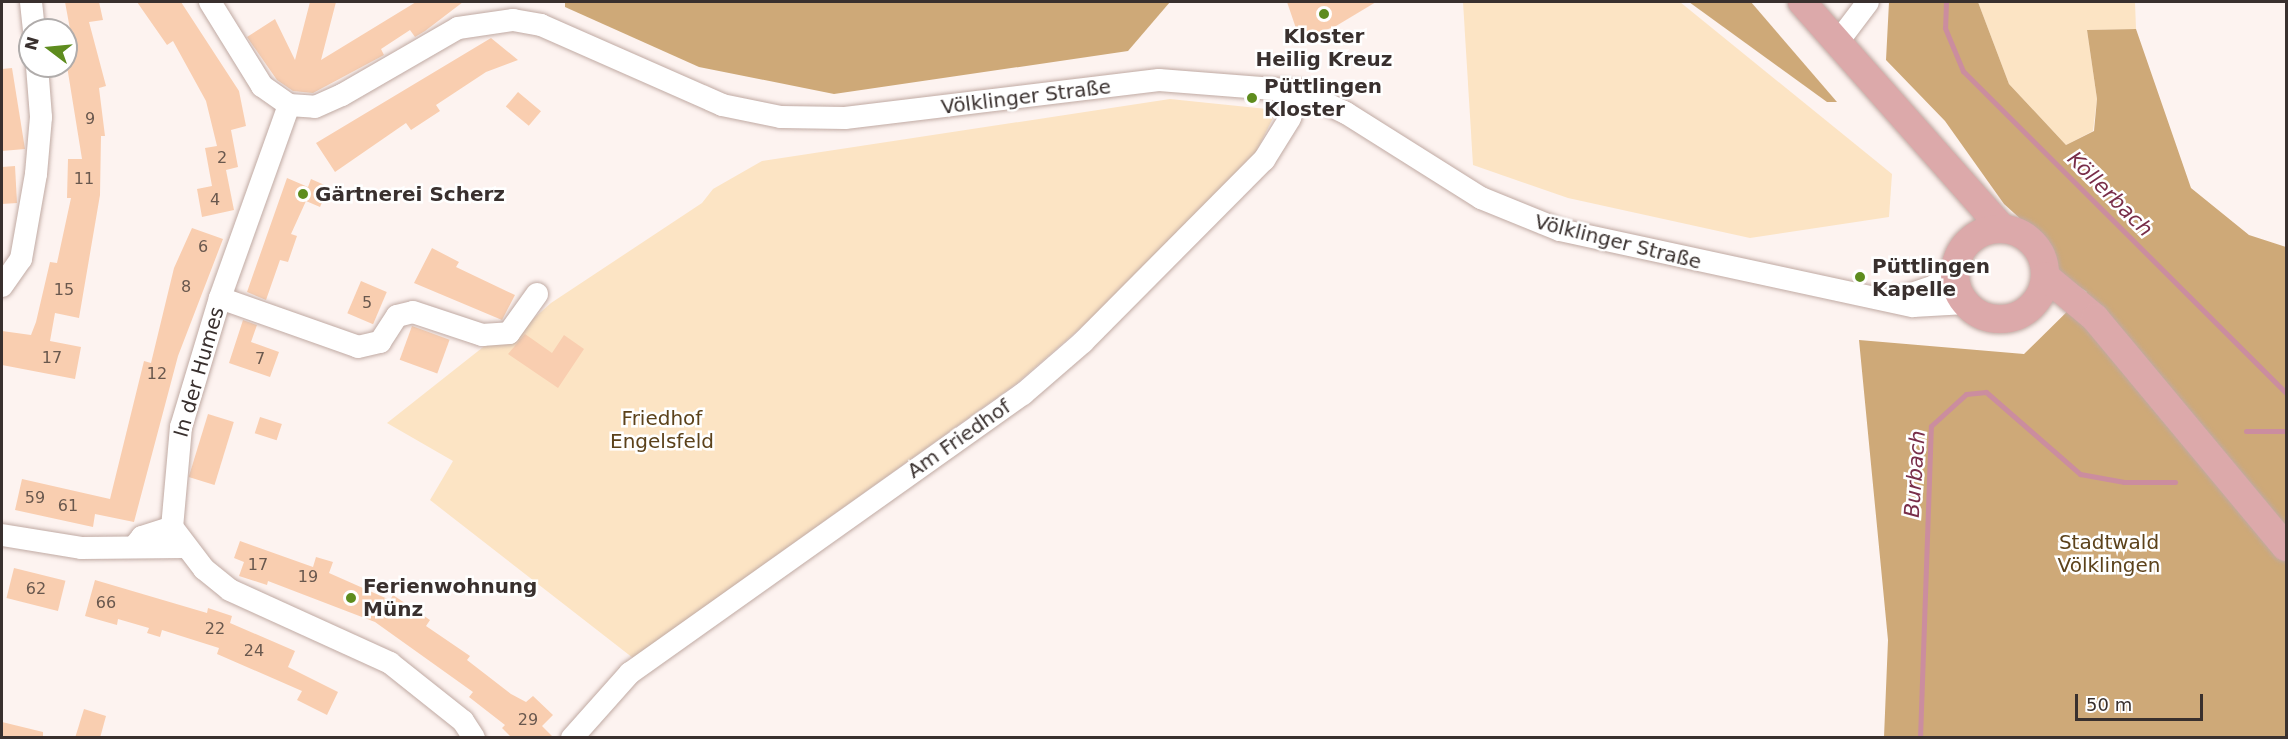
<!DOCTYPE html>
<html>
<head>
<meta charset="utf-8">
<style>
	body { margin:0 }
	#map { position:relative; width:2288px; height:739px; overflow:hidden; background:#fdf3f0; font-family:"DejaVu Sans",sans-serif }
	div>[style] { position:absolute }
	.green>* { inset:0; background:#fce4c4 }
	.forest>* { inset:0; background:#cea978 }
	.stream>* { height:5px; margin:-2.5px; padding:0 2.5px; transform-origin:2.5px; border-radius:2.5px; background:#cb8d9f }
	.building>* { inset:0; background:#f9ceb0; transform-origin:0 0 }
	.roads { filter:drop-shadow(0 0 2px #c0aaa3) drop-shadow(0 0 2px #c0aaa3) }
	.minor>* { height:22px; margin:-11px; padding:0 11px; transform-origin:11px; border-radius:11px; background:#fff }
	.major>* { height:28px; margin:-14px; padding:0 14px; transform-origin:14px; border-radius:14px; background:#dca9aa }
	.major>.ring { margin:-14px; padding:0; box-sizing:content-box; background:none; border:28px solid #dca9aa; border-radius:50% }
	.dots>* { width:16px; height:16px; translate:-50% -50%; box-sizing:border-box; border:3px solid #fff; border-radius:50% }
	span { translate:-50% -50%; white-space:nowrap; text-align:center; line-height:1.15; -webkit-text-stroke:5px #fff; paint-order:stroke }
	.number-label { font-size:16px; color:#69584e }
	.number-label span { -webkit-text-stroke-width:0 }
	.poi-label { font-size:20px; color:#39302e; font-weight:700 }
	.left { translate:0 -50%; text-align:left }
	.street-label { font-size:20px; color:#39302e }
	.park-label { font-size:20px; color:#5c421b }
	.water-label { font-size:21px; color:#792e49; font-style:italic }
	.frame { position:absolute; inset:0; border:3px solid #39302e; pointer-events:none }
	.north { position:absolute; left:18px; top:18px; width:60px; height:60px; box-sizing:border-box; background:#fff; border:2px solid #b0acab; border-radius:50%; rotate:286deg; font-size:16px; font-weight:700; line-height:24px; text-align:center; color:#39302e }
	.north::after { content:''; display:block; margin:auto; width:21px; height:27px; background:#5e8c1e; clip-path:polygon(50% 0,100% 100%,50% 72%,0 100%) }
	.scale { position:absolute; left:2075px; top:694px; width:128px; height:27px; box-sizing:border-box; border:3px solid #39302e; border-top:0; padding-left:8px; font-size:18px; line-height:21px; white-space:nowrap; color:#39302e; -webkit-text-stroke:4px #fff; paint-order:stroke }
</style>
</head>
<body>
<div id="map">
	<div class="green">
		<i style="clip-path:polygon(1463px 2px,1680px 2px,1892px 174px,1889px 217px,1750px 238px,1568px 198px,1473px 165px)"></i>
		<i style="clip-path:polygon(1978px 2px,2135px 2px,2136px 29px,2087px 30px,2097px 99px,2093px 131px,2066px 145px,2009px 84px)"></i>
		<i style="clip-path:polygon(1170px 99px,1277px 110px,1256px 152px,1093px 317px,1017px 383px,633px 658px,430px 500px,453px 461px,387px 423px,487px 344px,515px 335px,551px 303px,702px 203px,713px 189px,762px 161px)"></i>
	</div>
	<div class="forest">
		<i style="clip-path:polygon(565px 2px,1170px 2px,1128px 51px,834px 94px,699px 67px,565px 7px)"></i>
		<i style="clip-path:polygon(1689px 2px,1751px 2px,1837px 102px,1827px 102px)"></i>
		<i style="clip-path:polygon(1889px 2px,1978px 2px,2009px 84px,2066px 145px,2094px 131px,2097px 99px,2087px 30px,2136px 29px,2191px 188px,2249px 235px,2286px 247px,2286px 737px,1884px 737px,1888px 640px,1859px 340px,2024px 354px,2087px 292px,2057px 271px,2053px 248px,2004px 204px,1945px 121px,1886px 60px)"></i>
	</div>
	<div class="stream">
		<i style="left:1946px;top:2px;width:26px;rotate:92deg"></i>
		<i style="left:1945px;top:28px;width:47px;rotate:67.3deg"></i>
		<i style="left:1963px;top:71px;width:456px;rotate:44.9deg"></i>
		<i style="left:2246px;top:431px;width:40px"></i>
		<i style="left:1920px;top:738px;width:312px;rotate:-88deg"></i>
		<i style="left:1931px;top:426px;width:47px;rotate:-42.4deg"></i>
		<i style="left:1966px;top:394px;width:20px;rotate:-6deg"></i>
		<i style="left:1986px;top:392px;width:125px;rotate:41.1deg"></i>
		<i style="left:2080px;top:474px;width:45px;rotate:10.3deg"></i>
		<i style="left:2124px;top:482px;width:51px"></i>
	</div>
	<div class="building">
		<i style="clip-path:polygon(65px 2px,99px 2px,103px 20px,89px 22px,106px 86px,99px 88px,105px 136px,101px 136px,100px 195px,79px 318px,55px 313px,50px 341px,81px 347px,75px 379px,2px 365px,2px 331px,31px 335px,36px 322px,50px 262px,57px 263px,71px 198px,67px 198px,68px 159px,82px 159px,66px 60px,66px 42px,72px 40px)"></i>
		<i style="clip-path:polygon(137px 2px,181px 2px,239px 91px,246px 126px,231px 130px,238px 167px,226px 170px,234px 210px,202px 217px,197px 189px,212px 186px,205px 148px,217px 146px,206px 101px,173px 41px,167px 45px)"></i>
		<i style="clip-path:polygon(310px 2px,336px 2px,321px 60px,416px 2px,463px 2px,425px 31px,415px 37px,410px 30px,381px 49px,384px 55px,313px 93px,293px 91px,277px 80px,247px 37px,275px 19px,295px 60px)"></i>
		<i style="clip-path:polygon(1287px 2px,1376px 2px,1336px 26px,1300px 40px)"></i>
		<i style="clip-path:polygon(491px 38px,518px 60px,486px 72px,436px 105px,440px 111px,411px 130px,406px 123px,335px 172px,316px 143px)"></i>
		<i style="clip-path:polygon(12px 68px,25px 149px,2px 151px,2px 69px)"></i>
		<i style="left:518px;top:92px;width:30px;height:19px;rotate:40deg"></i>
		<i style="clip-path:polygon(15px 166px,17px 203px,2px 204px,2px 167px)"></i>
		<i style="clip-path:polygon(287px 178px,308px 187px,311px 179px,329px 187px,320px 207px,306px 201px,291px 234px,297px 236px,288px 262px,280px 260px,266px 300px,247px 292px)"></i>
		<i style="clip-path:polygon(192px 228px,223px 239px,178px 356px,134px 522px,95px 514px,93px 527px,15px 510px,22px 479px,110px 499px,144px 361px,151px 363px,174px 268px)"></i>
		<i style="clip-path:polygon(432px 248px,459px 262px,456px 267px,515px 295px,502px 320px,414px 283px)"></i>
		<i style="left:361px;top:281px;width:28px;height:35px;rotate:23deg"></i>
		<i style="clip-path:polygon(243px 320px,257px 325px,251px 342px,279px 352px,270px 377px,229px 363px)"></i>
		<i style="left:412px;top:326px;width:40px;height:36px;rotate:20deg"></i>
		<i style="clip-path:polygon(525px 334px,552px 353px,564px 335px,584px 349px,558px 388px,508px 354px)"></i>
		<i style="left:208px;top:414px;width:27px;height:66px;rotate:17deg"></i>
		<i style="left:260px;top:417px;width:23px;height:17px;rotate:18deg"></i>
		<i style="clip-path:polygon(240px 541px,313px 567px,316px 557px,333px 562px,329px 573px,390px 600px,393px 595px,430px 620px,426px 626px,470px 656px,467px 660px,511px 694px,526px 702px,533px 696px,553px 715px,542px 726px,554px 738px,512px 738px,502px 728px,505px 725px,469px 697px,473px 692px,375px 622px,268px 581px,267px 585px,239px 576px,244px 562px,234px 558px)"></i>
		<i style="left:14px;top:568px;width:53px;height:31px;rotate:14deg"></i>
		<i style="clip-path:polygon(95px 580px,207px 613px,208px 608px,232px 616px,230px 623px,295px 651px,288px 667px,338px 692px,327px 715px,297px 700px,302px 691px,217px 654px,219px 648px,162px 630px,160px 637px,147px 633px,149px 628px,118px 619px,117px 625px,85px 616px)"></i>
		<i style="clip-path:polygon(84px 709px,106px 716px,100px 738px,75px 738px)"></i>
		<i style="clip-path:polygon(2px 722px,43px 732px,43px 738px,2px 738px)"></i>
	</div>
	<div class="roads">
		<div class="minor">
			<i style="left:31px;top:2px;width:28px;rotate:84deg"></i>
			<i style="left:210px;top:2px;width:99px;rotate:58.2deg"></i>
			<i style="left:262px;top:86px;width:33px;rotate:35deg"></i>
			<i style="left:289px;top:105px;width:26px;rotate:4deg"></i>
			<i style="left:315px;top:107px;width:30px;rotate:-24deg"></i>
			<i style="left:342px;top:95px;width:134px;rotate:-30deg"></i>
			<i style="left:458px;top:28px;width:56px;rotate:-8.3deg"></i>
			<i style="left:513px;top:20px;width:28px;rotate:10deg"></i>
			<i style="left:541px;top:25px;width:198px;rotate:23.8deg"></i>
			<i style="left:722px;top:105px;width:60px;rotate:11.5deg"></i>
			<i style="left:781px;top:117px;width:64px;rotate:0.9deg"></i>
			<i style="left:845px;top:118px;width:316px;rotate:-6.9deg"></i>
			<i style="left:1159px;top:80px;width:141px;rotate:4.5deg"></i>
			<i style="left:1300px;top:91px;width:51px;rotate:25.6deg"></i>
			<i style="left:1346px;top:113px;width:160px;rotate:32.2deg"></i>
			<i style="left:1481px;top:198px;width:85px;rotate:22.1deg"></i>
			<i style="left:1560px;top:230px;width:361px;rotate:12.2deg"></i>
			<i style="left:1913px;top:306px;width:53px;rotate:-3.2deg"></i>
			<i style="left:1837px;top:43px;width:51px;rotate:-52.9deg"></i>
			<i style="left:289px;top:105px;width:205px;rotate:109.7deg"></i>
			<i style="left:220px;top:298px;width:135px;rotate:106.8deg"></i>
			<i style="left:181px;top:427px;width:100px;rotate:95.1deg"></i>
			<i style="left:172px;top:527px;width:53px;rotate:52.7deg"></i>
			<i style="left:204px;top:569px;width:33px;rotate:39deg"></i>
			<i style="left:230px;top:590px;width:176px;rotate:24.5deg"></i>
			<i style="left:390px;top:663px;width:93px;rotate:38.5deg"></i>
			<i style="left:463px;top:721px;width:20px;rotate:57deg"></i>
			<i style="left:2px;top:286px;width:33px;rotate:-55deg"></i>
			<i style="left:21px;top:259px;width:86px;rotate:-80deg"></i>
			<i style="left:36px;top:174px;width:57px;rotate:-85deg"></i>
			<i style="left:41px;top:117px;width:51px;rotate:-94.5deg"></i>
			<i style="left:220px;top:298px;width:146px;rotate:19.5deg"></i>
			<i style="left:358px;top:347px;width:23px;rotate:-13deg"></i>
			<i style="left:380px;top:342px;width:31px;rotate:-57deg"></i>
			<i style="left:397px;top:316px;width:16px;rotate:-14deg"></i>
			<i style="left:413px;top:312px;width:73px;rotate:18.4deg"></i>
			<i style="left:482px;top:335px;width:27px;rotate:-4deg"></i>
			<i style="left:509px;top:333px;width:48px;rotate:-54.3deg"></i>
			<i style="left:1897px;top:299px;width:39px;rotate:-19deg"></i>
			<i style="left:1934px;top:286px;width:25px;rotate:-32deg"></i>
			<i style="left:2px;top:535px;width:80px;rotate:9.3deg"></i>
			<i style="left:81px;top:548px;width:105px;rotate:-0.5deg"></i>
			<i style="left:134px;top:547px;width:13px;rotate:-51deg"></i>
			<i style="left:142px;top:537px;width:32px;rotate:-18deg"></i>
			<i style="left:572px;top:738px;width:87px;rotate:-48.3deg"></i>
			<i style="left:630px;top:673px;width:482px;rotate:-35.4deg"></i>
			<i style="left:1023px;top:394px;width:79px;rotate:-40.9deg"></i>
			<i style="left:1083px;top:342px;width:257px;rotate:-45.2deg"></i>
			<i style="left:1264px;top:160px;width:49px;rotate:-58.2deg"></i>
			<i style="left:1290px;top:118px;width:29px;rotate:-70deg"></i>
		</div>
		<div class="major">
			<i style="left:1802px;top:2px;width:303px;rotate:48.5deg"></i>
			<i class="ring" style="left:1955px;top:229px;width:62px;height:62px"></i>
			<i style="left:2045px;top:276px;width:65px;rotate:40deg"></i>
			<i style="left:2095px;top:318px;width:298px;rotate:50.2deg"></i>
		</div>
	</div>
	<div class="dots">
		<i style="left:1324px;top:14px;background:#5e8c1e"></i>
		<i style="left:1252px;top:98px;background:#5e8c1e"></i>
		<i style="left:303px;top:194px;background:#5e8c1e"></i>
		<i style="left:1860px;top:277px;background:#5e8c1e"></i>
		<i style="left:351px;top:598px;background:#5e8c1e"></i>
	</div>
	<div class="number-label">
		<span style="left:90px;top:119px">9</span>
		<span style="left:222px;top:158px">2</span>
		<span style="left:84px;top:179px">11</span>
		<span style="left:215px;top:200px">4</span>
		<span style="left:203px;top:247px">6</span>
		<span style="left:186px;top:287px">8</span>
		<span style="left:64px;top:290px">15</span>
		<span style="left:367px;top:303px">5</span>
		<span style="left:52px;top:358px">17</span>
		<span style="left:260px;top:359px">7</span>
		<span style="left:157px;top:374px">12</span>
		<span style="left:35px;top:498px">59</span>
		<span style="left:68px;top:506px">61</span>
		<span style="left:258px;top:565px">17</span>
		<span style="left:308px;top:577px">19</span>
		<span style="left:36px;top:589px">62</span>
		<span style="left:106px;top:603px">66</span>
		<span style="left:215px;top:629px">22</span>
		<span style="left:254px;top:651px">24</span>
		<span style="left:528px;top:720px">29</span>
	</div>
	<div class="poi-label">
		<span style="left:1324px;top:48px">Kloster<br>Heilig Kreuz</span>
		<span class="left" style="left:1264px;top:98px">Püttlingen<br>Kloster</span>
		<span class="left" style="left:315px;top:194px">Gärtnerei Scherz</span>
		<span class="left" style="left:1872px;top:278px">Püttlingen<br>Kapelle</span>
		<span class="left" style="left:363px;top:598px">Ferienwohnung<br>Münz</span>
	</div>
	<div class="street-label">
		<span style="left:1026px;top:97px;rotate:-7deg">Völklinger Straße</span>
		<span style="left:1618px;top:242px;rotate:14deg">Völklinger Straße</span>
		<span style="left:199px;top:372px;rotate:-74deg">In der Humes</span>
		<span style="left:959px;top:439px;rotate:-35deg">Am Friedhof</span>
	</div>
	<div class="park-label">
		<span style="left:662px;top:430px">Friedhof<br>Engelsfeld</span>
		<span style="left:2109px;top:554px">Stadtwald<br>Völklingen</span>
	</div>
	<div class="water-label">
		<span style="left:2110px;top:194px;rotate:45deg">Köllerbach</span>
		<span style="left:1915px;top:474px;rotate:-86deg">Burbach</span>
	</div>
	<div class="frame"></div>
	<div class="north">N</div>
	<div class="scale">50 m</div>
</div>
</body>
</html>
